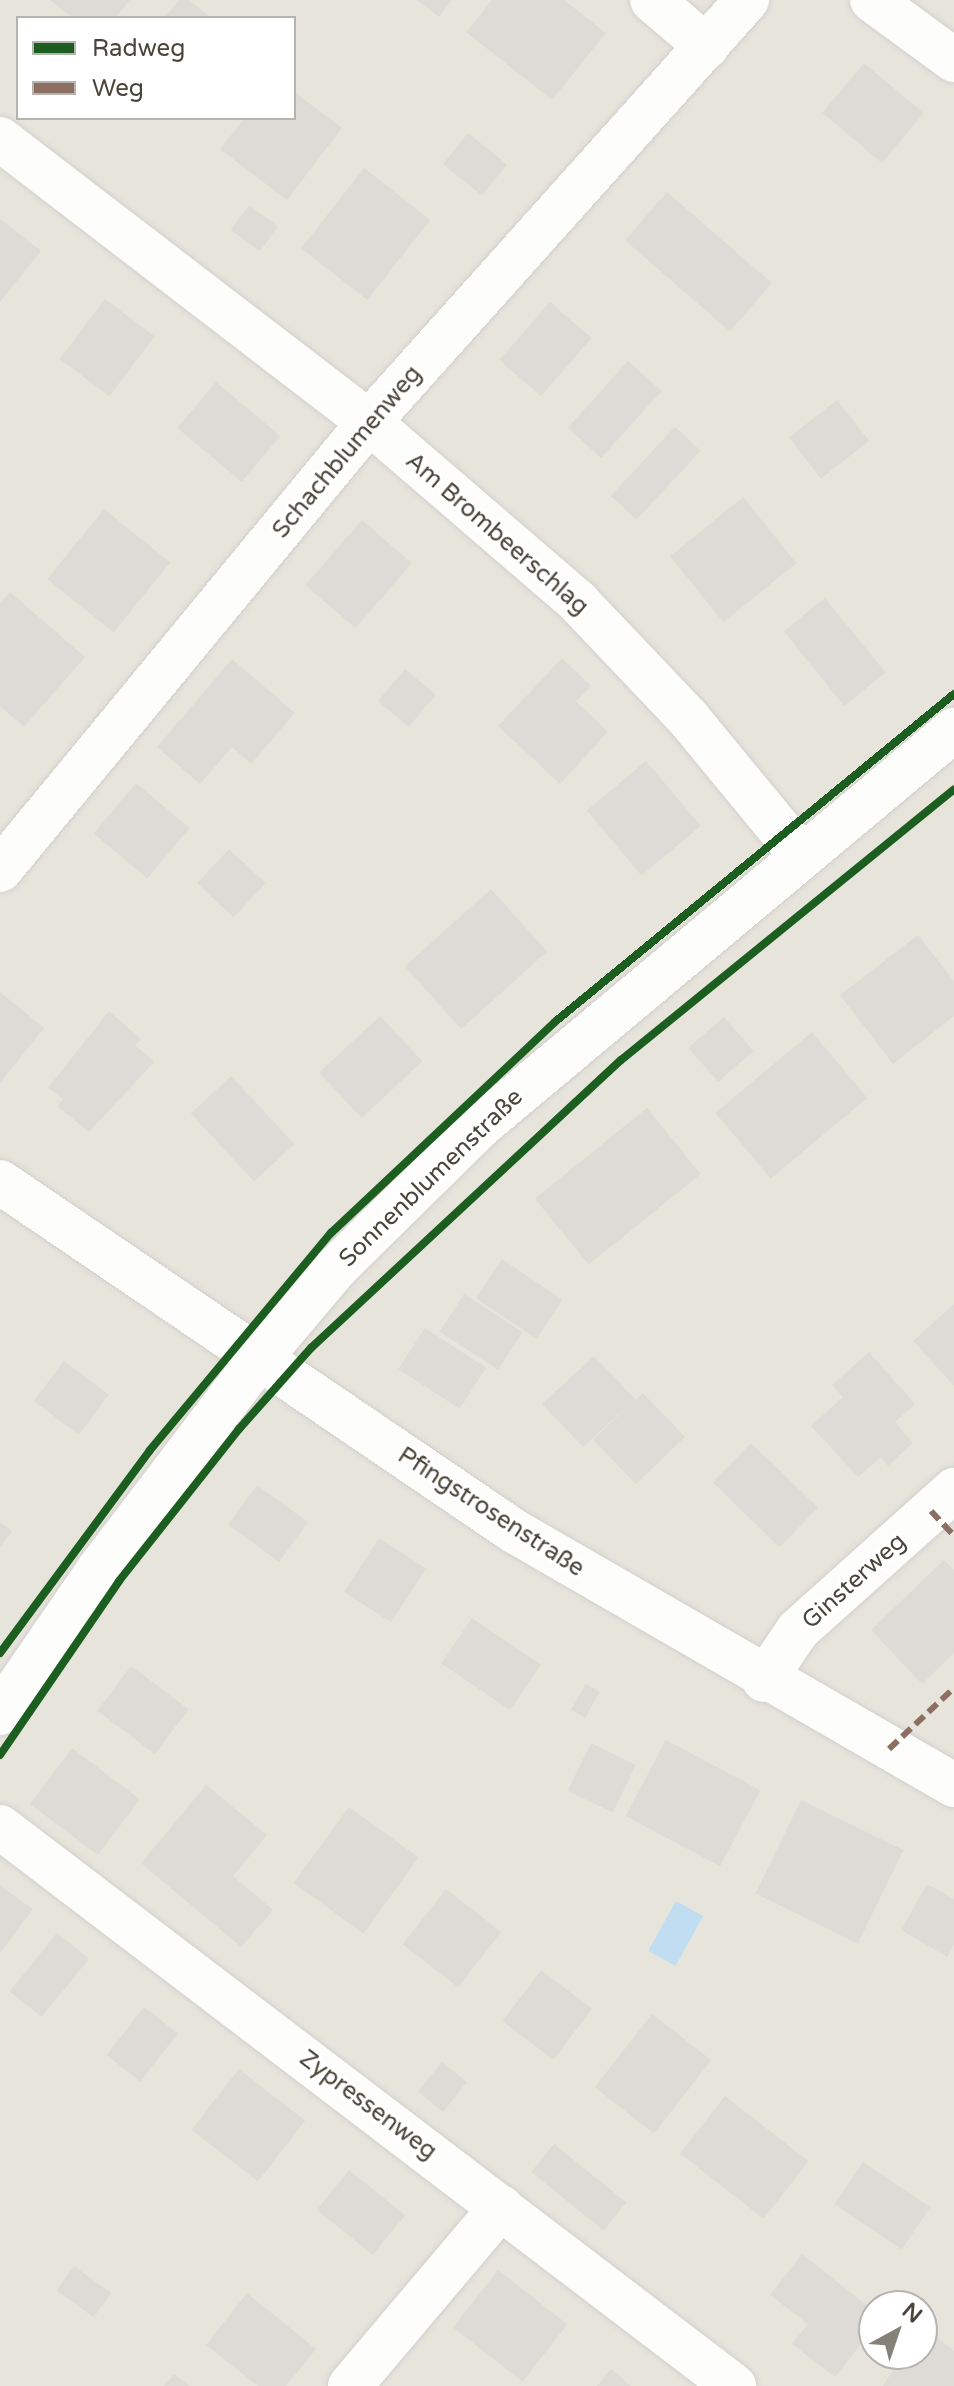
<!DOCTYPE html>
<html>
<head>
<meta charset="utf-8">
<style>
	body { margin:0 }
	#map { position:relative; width:954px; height:2386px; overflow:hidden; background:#f4f2ee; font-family:"Varela Round",sans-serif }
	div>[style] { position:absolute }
	.residential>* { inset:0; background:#e7e4dc }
	.water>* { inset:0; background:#c0ddf1; transform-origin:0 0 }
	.building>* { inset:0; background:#dedbd6; transform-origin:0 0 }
	.roads { filter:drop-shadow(0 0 2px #d2d0cb) drop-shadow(0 0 2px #d2d0cb) }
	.minor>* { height:44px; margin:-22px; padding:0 22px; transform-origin:22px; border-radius:22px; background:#fdfdfc }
	.quiet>* { height:6px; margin-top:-3px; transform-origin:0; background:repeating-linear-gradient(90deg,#8d6e63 0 12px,transparent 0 18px) }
	.cycleway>* { height:8px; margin:-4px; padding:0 4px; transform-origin:4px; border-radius:4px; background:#1b5e20 }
	span { translate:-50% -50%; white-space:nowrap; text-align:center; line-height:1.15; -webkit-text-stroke:7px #fff; paint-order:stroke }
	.street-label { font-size:24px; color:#4b4439 }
	.legend { position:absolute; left:16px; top:16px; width:280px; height:104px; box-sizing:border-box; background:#fff; border:2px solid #b7b4b0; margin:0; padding:10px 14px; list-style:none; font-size:24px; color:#4b4439 }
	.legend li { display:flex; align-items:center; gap:16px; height:40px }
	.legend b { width:40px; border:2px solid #b7b4b0 }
	.north { position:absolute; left:858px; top:2290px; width:80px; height:80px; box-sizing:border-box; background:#fff; border:2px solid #b7b4b0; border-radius:50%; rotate:40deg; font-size:22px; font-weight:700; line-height:32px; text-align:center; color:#4b4439 }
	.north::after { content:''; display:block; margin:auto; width:28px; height:36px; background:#868178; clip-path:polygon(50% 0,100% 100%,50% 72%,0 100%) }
</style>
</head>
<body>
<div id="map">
	<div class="residential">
		<i style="clip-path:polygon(evenodd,0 0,954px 0,954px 2386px,0 2386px,0 0,18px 18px,294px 18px,294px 118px,18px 118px,18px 18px,0 0,874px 2306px,922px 2306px,922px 2354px,874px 2354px,874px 2306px)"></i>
	</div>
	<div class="water">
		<i style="left:676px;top:1901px;width:31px;height:57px;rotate:29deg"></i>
	</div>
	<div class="building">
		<i style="clip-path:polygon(50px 0,130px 0,116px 18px,73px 18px)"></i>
		<i style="clip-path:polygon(179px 0,189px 0,211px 18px,164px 18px)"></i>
		<i style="clip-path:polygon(417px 0,452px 0,439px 17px)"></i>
		<i style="clip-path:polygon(492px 0,564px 0,606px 33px,552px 100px,466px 32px)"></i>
		<i style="left:864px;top:63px;width:78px;height:65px;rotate:40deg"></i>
		<i style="clip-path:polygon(294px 92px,342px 128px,287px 200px,220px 149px,245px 118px,294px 118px)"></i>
		<i style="left:468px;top:133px;width:50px;height:40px;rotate:39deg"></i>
		<i style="left:364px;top:168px;width:84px;height:102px;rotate:38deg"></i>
		<i style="left:667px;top:192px;width:139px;height:64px;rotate:41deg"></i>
		<i style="left:249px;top:205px;width:36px;height:31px;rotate:36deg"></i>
		<i style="clip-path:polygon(0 219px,41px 251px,0 302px)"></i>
		<i style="left:105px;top:299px;width:62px;height:75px;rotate:37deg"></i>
		<i style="left:550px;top:302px;width:55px;height:77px;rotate:41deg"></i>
		<i style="left:628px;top:361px;width:45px;height:90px;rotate:42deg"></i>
		<i style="left:216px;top:382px;width:84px;height:60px;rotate:40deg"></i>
		<i style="left:837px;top:400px;width:52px;height:61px;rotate:52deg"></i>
		<i style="left:675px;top:427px;width:35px;height:94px;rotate:43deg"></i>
		<i style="left:743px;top:497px;width:85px;height:94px;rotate:51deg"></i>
		<i style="left:104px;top:509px;width:85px;height:90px;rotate:39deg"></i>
		<i style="left:362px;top:520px;width:66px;height:86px;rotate:41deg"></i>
		<i style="clip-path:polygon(10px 592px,85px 657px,24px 727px,0 706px,0 604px)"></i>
		<i style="left:825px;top:598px;width:96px;height:53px;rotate:51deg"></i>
		<i style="clip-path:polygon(562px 658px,591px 686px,576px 701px,608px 732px,560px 784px,498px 726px)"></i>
		<i style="clip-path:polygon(232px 659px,295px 713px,251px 764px,232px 747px,200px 784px,157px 747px)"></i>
		<i style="left:405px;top:669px;width:40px;height:42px;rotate:40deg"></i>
		<i style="left:646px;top:761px;width:85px;height:77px;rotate:50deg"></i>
		<i style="left:136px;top:783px;width:70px;height:66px;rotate:40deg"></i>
		<i style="left:229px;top:849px;width:50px;height:47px;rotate:43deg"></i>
		<i style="left:491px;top:889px;width:84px;height:116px;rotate:48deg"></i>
		<i style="clip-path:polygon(918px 935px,954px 981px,954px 1016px,893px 1064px,840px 995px)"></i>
		<i style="clip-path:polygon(0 992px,44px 1028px,0 1083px)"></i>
		<i style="clip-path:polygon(109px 1011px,141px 1039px,135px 1045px,154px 1062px,89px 1132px,57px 1106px,63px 1099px,48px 1088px)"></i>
		<i style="left:380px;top:1016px;width:62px;height:83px;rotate:47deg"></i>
		<i style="left:724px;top:1017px;width:45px;height:47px;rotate:49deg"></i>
		<i style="left:812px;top:1032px;width:86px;height:126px;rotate:50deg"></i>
		<i style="left:231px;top:1076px;width:93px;height:55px;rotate:47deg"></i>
		<i style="left:647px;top:1108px;width:85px;height:144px;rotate:51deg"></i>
		<i style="left:502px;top:1259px;width:73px;height:47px;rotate:34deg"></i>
		<i style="left:464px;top:1294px;width:70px;height:45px;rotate:33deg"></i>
		<i style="clip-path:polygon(954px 1304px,954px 1386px,913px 1341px)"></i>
		<i style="left:425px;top:1328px;width:73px;height:49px;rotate:33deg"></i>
		<i style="clip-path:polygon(869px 1352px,915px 1404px,895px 1422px,913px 1443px,888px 1466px,881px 1457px,858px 1477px,811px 1426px,843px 1397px,832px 1385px)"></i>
		<i style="clip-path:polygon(594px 1356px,636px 1400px,643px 1393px,685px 1437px,636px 1484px,593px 1440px,633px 1401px,583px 1447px,542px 1404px)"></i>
		<i style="left:64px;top:1361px;width:56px;height:50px;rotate:37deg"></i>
		<i style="left:751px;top:1443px;width:93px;height:55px;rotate:44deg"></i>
		<i style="left:257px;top:1485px;width:63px;height:49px;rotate:36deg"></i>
		<i style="clip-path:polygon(0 1522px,12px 1531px,0 1547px)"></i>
		<i style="left:379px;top:1538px;width:56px;height:64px;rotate:33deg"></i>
		<i style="clip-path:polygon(944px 1560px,954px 1570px,954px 1653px,922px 1684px,871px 1630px)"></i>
		<i style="left:472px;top:1618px;width:83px;height:55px;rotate:34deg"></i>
		<i style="left:131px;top:1666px;width:72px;height:56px;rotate:37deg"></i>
		<i style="left:586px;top:1684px;width:16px;height:30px;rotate:30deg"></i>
		<i style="left:666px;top:1740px;width:107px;height:86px;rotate:28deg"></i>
		<i style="left:591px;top:1743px;width:50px;height:53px;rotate:26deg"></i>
		<i style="left:72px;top:1748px;width:85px;height:70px;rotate:37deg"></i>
		<i style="clip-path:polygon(206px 1785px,267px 1835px,233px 1876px,273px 1910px,241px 1947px,141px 1863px)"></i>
		<i style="left:801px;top:1800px;width:114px;height:104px;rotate:26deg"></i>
		<i style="left:349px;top:1807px;width:86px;height:94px;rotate:36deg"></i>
		<i style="clip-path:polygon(927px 1884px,954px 1899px,954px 1945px,947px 1957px,901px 1930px)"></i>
		<i style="clip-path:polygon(0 1886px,33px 1909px,0 1953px)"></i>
		<i style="left:446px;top:1889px;width:70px;height:70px;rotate:38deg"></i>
		<i style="left:57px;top:1933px;width:41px;height:75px;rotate:39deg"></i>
		<i style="left:541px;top:1970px;width:64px;height:64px;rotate:37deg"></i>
		<i style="left:144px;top:2007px;width:43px;height:61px;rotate:38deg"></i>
		<i style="left:652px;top:2014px;width:75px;height:93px;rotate:38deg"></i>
		<i style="left:442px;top:2062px;width:32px;height:38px;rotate:39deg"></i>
		<i style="left:239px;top:2069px;width:84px;height:77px;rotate:38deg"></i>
		<i style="left:725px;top:2096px;width:106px;height:73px;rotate:38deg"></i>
		<i style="left:554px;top:2144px;width:93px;height:36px;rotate:39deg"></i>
		<i style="left:863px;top:2162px;width:81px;height:51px;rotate:34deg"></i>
		<i style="left:349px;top:2170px;width:72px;height:51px;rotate:39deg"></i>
		<i style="clip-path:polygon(802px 2254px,874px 2311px,874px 2328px,835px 2377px,792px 2344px,808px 2324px,770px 2295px)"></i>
		<i style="left:74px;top:2266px;width:46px;height:30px;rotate:36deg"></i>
		<i style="left:498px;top:2270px;width:88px;height:73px;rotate:38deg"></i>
		<i style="clip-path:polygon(247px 2293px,316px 2349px,286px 2386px,258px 2386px,206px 2345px)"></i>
		<i style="clip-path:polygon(925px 2327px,954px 2351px,954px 2386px,883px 2386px,903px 2354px,922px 2354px)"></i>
		<i style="clip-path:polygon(611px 2369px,631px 2386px,597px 2386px)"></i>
		<i style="clip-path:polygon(174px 2374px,189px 2386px,164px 2386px)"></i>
	</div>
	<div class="roads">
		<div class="minor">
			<i style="left:652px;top:0;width:72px;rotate:40.5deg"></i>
			<i style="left:872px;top:0;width:102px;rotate:36.2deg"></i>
			<i style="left:0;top:139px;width:465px;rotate:37.5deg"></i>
			<i style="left:369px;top:422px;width:276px;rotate:40.7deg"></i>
			<i style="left:578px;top:602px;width:160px;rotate:46.5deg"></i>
			<i style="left:688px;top:718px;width:178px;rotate:50.5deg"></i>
			<i style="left:0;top:870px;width:580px;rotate:-50.52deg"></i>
			<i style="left:369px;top:422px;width:567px;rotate:-48.15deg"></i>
			<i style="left:0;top:1182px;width:621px;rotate:34.18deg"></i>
			<i style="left:514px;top:1531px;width:508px;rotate:30deg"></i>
			<i style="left:764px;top:1680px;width:60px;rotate:-55.8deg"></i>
			<i style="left:798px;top:1630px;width:210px;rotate:-41.9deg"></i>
			<i style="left:0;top:1713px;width:175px;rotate:-55.5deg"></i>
			<i style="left:99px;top:1569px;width:265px;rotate:-52.7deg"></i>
			<i style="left:260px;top:1358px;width:118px;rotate:-49.8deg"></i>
			<i style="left:336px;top:1268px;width:202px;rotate:-44.6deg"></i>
			<i style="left:480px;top:1126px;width:618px;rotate:-39.88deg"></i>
			<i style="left:0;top:1827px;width:923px;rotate:37.29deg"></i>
			<i style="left:350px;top:2386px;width:234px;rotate:-49.8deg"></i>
		</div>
	</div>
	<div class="quiet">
		<i style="left:931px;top:1511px;width:34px;rotate:47deg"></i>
		<i style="left:889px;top:1749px;width:89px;rotate:-43.2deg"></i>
	</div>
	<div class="cycleway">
		<i style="left:0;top:1653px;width:252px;rotate:-53.5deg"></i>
		<i style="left:150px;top:1450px;width:283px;rotate:-50.2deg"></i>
		<i style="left:331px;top:1233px;width:309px;rotate:-43.3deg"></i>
		<i style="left:556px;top:1021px;width:515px;rotate:-39.41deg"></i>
		<i style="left:0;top:1755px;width:211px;rotate:-55.6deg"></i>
		<i style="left:119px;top:1581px;width:194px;rotate:-51.7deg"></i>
		<i style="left:239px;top:1429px;width:108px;rotate:-48.4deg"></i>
		<i style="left:311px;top:1348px;width:423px;rotate:-42.9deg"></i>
		<i style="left:621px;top:1060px;width:429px;rotate:-39.1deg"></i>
	</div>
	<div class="street-label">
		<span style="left:347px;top:452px;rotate:-50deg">Schachblumenweg</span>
		<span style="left:497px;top:534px;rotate:41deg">Am Brombeerschlag</span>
		<span style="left:431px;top:1178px;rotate:-44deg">Sonnenblumenstraße</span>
		<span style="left:491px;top:1512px;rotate:33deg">Pfingstrosenstraße</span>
		<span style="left:854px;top:1581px;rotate:-42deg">Ginsterweg</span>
		<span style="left:368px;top:2105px;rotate:37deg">Zypressenweg</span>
	</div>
	<ul class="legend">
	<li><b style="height:10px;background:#1b5e20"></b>Radweg</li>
	<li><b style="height:10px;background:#8d6e63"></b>Weg</li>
	</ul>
	<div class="north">N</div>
</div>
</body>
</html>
